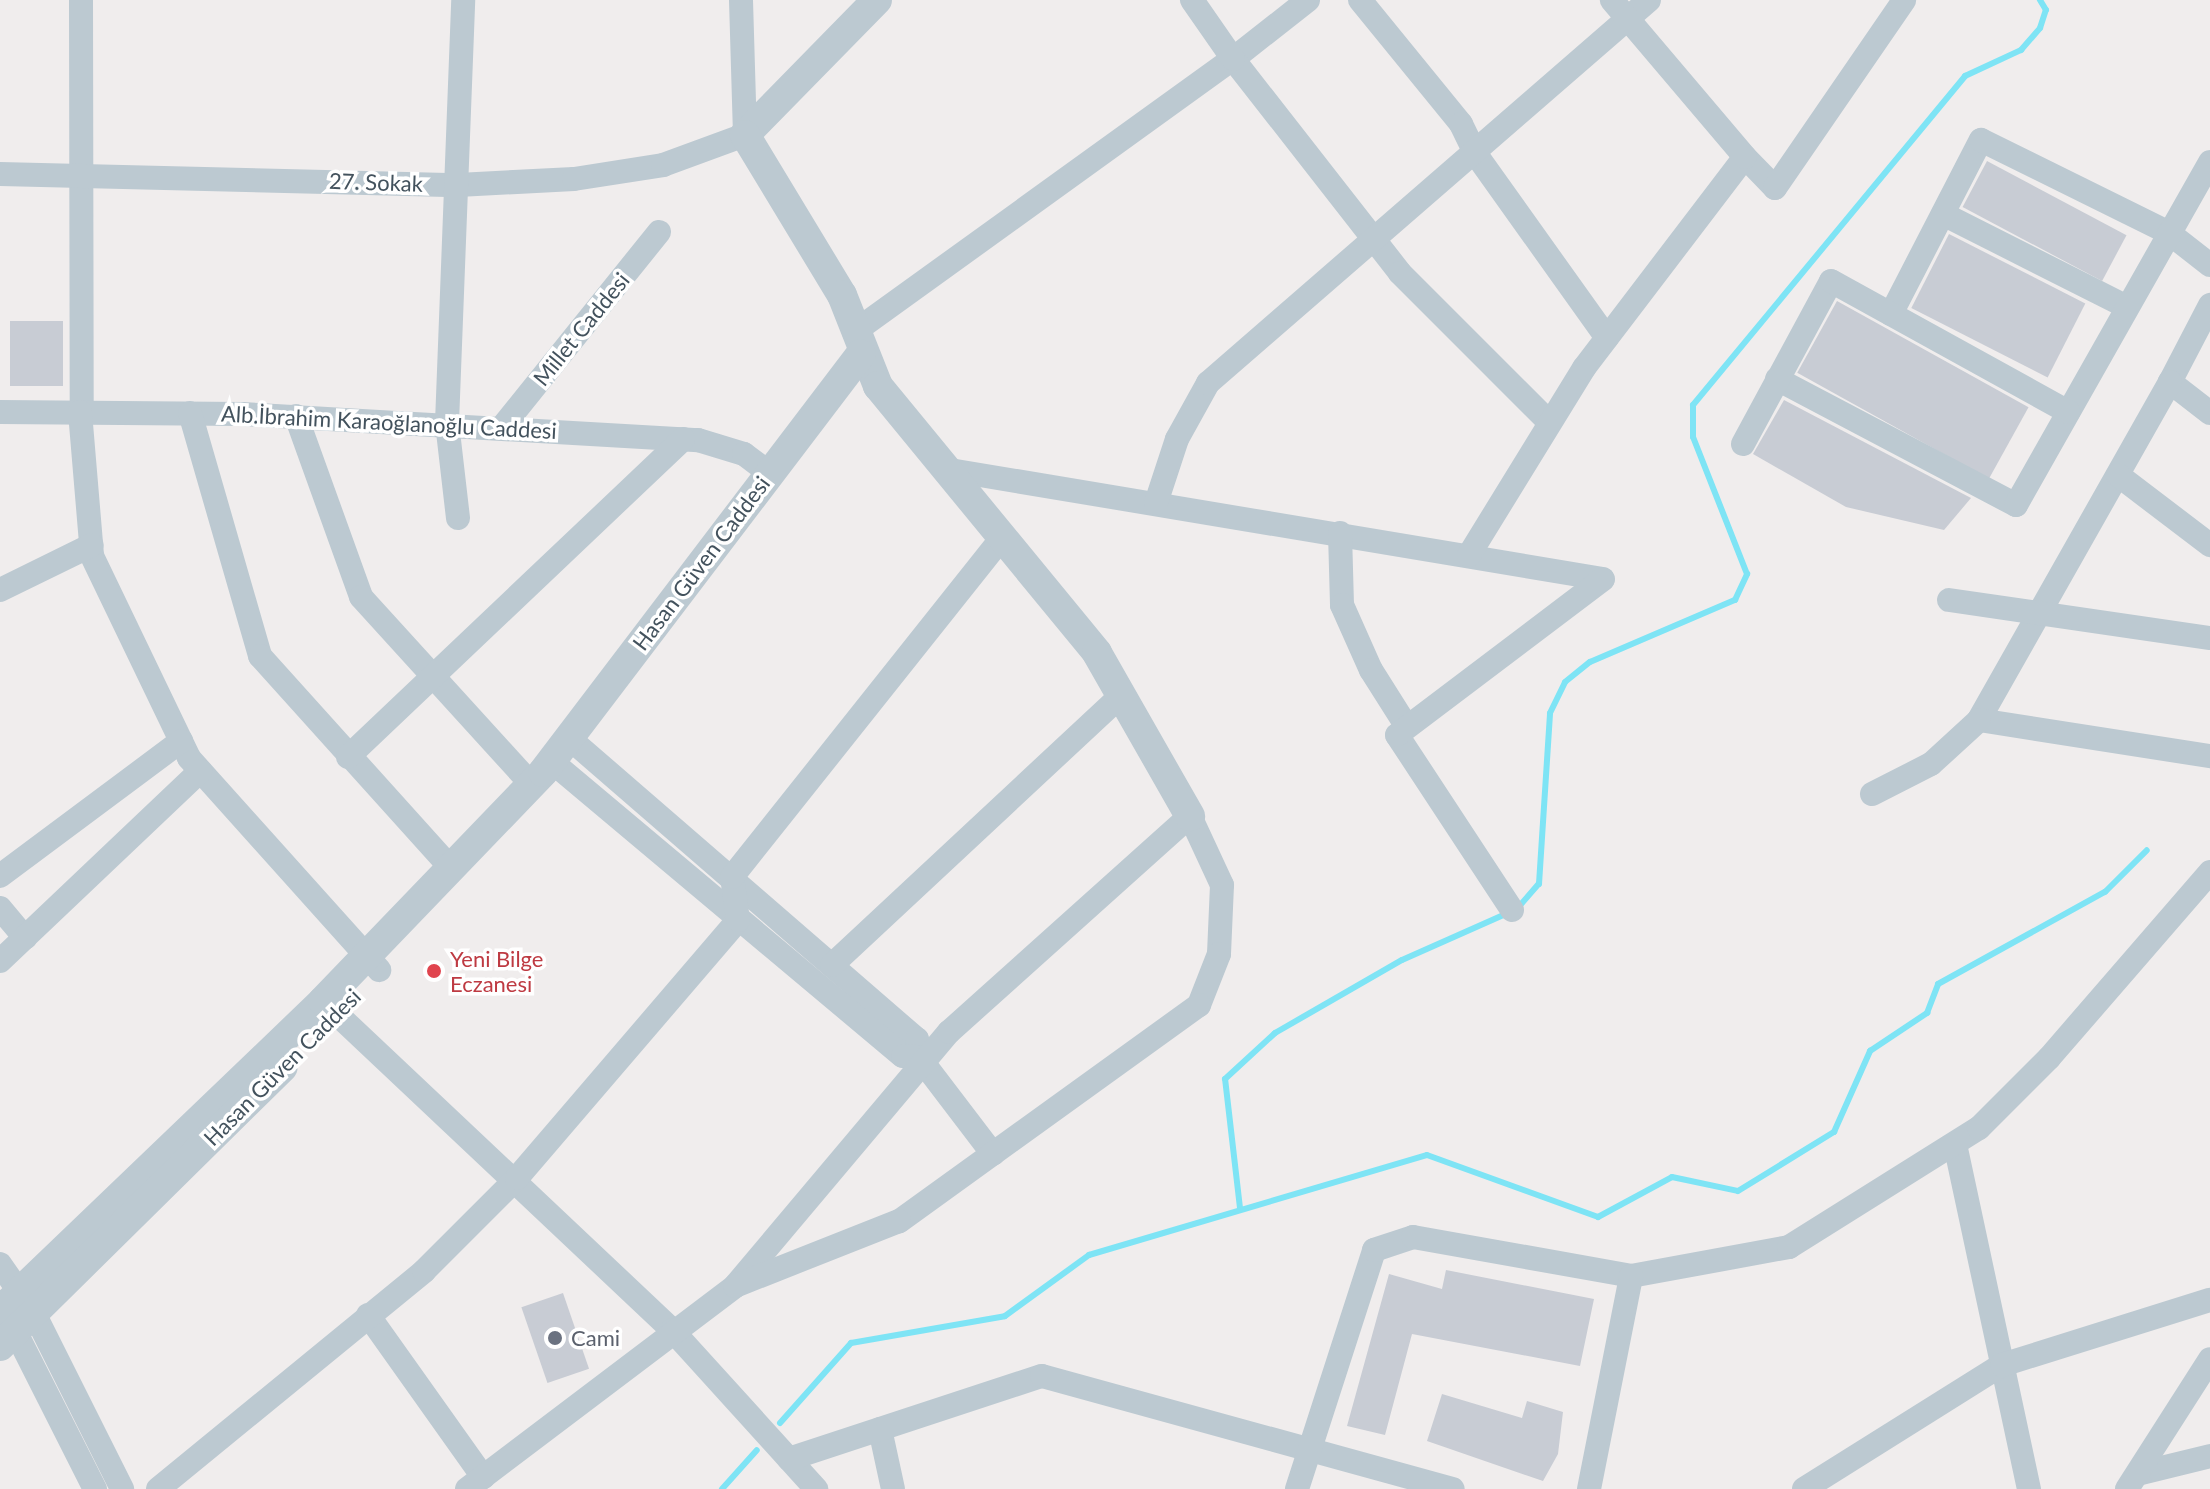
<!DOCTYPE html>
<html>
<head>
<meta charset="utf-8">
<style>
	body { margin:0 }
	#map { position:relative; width:2210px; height:1489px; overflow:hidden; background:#f0eded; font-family:Lato,sans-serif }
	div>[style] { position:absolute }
	.stream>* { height:6px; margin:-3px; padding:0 3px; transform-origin:3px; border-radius:3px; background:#7ee4f5 }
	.building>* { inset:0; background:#c8ccd4; transform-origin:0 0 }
	.minor>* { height:24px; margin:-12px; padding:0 12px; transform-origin:12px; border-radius:12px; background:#bcc9d1 }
	.tertiary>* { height:30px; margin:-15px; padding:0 15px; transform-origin:15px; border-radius:15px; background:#bcc9d1 }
	.dots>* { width:22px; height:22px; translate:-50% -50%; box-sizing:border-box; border:4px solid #fff; border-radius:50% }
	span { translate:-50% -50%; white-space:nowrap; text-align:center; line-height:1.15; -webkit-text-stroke:7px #fff; paint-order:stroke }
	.street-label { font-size:22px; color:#43525d }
	.health-label { font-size:22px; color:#be3a42 }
	.left { translate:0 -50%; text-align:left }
	.worship-label { font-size:22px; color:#5b616d }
</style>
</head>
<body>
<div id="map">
	<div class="stream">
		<i style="left:1516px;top:910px;width:35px;rotate:-49deg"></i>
		<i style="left:1539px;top:884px;width:171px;rotate:-86.3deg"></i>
		<i style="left:1550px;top:713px;width:34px;rotate:-64deg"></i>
		<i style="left:1565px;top:682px;width:32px;rotate:-39deg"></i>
		<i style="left:1590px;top:662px;width:158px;rotate:-23.2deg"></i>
		<i style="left:1735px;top:600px;width:29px;rotate:-65deg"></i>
		<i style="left:1747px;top:574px;width:147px;rotate:-111.5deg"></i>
		<i style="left:1693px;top:437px;width:32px;rotate:-90deg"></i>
		<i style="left:1693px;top:405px;width:427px;rotate:-50.4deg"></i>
		<i style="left:1965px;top:76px;width:62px;rotate:-24.9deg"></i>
		<i style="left:2021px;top:50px;width:29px;rotate:-49deg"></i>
		<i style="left:2040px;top:28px;width:19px;rotate:-72deg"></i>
		<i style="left:2046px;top:10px;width:12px;rotate:-121deg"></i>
		<i style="left:1240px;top:1208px;width:130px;rotate:-96.6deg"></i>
		<i style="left:1225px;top:1079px;width:68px;rotate:-42.6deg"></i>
		<i style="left:1275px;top:1033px;width:146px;rotate:-29.9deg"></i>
		<i style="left:1402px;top:960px;width:114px;rotate:-23.9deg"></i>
		<i style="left:780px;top:1423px;width:107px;rotate:-48.4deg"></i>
		<i style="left:851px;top:1343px;width:156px;rotate:-9.9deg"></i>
		<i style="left:1005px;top:1316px;width:104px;rotate:-36deg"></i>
		<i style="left:1089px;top:1255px;width:352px;rotate:-16.5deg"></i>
		<i style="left:1427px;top:1155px;width:182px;rotate:19.9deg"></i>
		<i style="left:1598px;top:1217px;width:84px;rotate:-28.4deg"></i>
		<i style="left:1672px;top:1177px;width:67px;rotate:12deg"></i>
		<i style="left:1738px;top:1191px;width:113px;rotate:-31.6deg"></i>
		<i style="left:1834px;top:1132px;width:89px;rotate:-66deg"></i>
		<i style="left:1870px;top:1051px;width:69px;rotate:-33.7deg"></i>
		<i style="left:1927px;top:1013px;width:31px;rotate:-69deg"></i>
		<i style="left:1938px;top:984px;width:191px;rotate:-28.9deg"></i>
		<i style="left:2105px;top:892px;width:59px;rotate:-45deg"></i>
		<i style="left:722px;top:1489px;width:52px;rotate:-48.1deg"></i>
	</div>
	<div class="building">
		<i style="left:1987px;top:161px;width:158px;height:52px;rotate:28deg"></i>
		<i style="left:1949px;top:234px;width:153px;height:83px;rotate:27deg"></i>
		<i style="left:1837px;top:301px;width:219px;height:82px;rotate:29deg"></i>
		<i style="left:10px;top:321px;width:53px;height:65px"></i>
		<i style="clip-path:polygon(1784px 400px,1971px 498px,1944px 530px,1846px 507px,1753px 454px)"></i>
		<i style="clip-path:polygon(1446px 1270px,1594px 1299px,1580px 1366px,1412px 1334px,1385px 1435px,1347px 1426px,1389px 1274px,1442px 1289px)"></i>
		<i style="left:563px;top:1293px;width:80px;height:44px;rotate:71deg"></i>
		<i style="clip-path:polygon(1442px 1394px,1522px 1418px,1527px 1401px,1563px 1412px,1558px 1454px,1543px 1481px,1427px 1441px)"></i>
	</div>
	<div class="minor">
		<i style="left:81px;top:0;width:413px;rotate:89.9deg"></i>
		<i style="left:1308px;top:0;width:95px;rotate:141.8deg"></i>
		<i style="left:1233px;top:59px;width:271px;rotate:52deg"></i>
		<i style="left:1400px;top:273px;width:209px;rotate:45deg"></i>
		<i style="left:1360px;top:0;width:160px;rotate:50.8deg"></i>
		<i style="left:1461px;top:124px;width:32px;rotate:64deg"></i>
		<i style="left:1475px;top:153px;width:227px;rotate:54.5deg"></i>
		<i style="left:1745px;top:157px;width:43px;rotate:45.9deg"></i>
		<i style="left:1775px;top:188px;width:228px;rotate:-55.5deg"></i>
		<i style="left:0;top:174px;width:458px;rotate:1.4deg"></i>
		<i style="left:458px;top:185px;width:116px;rotate:-3deg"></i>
		<i style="left:574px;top:179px;width:90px;rotate:-8.9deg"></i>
		<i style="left:663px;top:165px;width:87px;rotate:-20.1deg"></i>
		<i style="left:745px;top:135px;width:135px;rotate:-91.7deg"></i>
		<i style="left:1943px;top:214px;width:206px;rotate:26.8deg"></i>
		<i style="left:1891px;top:314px;width:196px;rotate:-62.7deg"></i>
		<i style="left:1981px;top:140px;width:210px;rotate:26.3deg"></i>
		<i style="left:2169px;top:233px;width:52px;rotate:38deg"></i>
		<i style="left:854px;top:332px;width:467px;rotate:-35.8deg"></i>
		<i style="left:1233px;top:59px;width:72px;rotate:-124.8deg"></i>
		<i style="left:1777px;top:379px;width:270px;rotate:27.8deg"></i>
		<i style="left:2016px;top:505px;width:394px;rotate:-60.5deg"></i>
		<i style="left:2170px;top:382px;width:87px;rotate:-62.5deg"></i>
		<i style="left:0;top:412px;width:242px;rotate:0.5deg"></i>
		<i style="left:242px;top:414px;width:457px;rotate:3.3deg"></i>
		<i style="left:698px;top:440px;width:48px;rotate:16.9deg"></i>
		<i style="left:744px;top:454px;width:31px;rotate:37deg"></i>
		<i style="left:80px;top:412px;width:144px;rotate:85.2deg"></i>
		<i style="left:92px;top:556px;width:224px;rotate:64.3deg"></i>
		<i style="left:189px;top:758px;width:285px;rotate:48.1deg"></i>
		<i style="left:190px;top:413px;width:253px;rotate:73.9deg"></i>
		<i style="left:260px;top:656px;width:285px;rotate:48deg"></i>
		<i style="left:2210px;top:413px;width:51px;rotate:-142.2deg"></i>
		<i style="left:2170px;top:382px;width:388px;rotate:119.5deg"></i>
		<i style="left:1979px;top:720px;width:234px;rotate:8.9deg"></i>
		<i style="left:296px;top:416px;width:192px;rotate:70.2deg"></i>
		<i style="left:361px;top:597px;width:251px;rotate:47.7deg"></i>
		<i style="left:503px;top:426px;width:249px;rotate:-51.2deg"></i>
		<i style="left:1743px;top:444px;width:185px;rotate:-61.6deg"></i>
		<i style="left:1831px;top:281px;width:271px;rotate:28.9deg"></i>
		<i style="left:944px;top:469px;width:668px;rotate:9.48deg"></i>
		<i style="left:2118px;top:475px;width:116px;rotate:37.3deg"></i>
		<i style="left:1156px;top:503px;width:67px;rotate:-71.8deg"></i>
		<i style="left:1177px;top:439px;width:64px;rotate:-61deg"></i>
		<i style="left:1208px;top:383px;width:584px;rotate:-40.97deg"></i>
		<i style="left:458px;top:518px;width:96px;rotate:-96.6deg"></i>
		<i style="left:447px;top:423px;width:423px;rotate:-87.8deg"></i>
		<i style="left:1340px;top:533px;width:72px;rotate:88.4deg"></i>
		<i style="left:1342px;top:605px;width:71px;rotate:66deg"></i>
		<i style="left:1371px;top:670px;width:67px;rotate:57.7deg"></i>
		<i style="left:1469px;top:555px;width:220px;rotate:-58.4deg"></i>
		<i style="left:1584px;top:368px;width:265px;rotate:-52.7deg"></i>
		<i style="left:1745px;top:157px;width:206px;rotate:-130.3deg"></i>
		<i style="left:0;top:590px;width:102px;rotate:-26.1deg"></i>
		<i style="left:1949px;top:600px;width:264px;rotate:8.3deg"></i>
		<i style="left:569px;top:738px;width:460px;rotate:40.9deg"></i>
		<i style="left:917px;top:1039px;width:18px;rotate:84deg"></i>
		<i style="left:919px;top:1057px;width:122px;rotate:52.7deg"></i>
		<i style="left:348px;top:757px;width:462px;rotate:-43.5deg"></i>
		<i style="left:551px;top:761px;width:459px;rotate:40deg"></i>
		<i style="left:903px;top:1056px;width:16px;rotate:4deg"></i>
		<i style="left:1872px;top:794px;width:66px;rotate:-27deg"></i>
		<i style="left:1931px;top:764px;width:65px;rotate:-42.5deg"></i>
		<i style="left:0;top:876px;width:226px;rotate:-36.7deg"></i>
		<i style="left:0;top:908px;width:39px;rotate:50deg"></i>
		<i style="left:1512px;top:910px;width:209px;rotate:-123.3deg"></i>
		<i style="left:1397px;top:735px;width:258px;rotate:-37.1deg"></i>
		<i style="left:0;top:961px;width:276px;rotate:-43.5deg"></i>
		<i style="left:832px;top:965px;width:396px;rotate:-43deg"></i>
		<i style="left:323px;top:1001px;width:480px;rotate:43.3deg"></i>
		<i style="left:672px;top:1330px;width:215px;rotate:47.8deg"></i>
		<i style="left:1955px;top:1144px;width:353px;rotate:77.9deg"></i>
		<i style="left:0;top:1264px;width:60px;rotate:55.2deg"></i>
		<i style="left:34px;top:1313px;width:197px;rotate:63.4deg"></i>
		<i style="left:368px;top:1315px;width:199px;rotate:54.6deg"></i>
		<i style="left:9px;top:1319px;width:191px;rotate:63.2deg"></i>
		<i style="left:880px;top:1429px;width:61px;rotate:77.8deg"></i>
		<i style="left:789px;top:1459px;width:266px;rotate:-18.2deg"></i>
		<i style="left:1042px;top:1376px;width:426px;rotate:15.4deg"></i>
		<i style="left:2141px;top:1473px;width:71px;rotate:-13.8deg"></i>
		<i style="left:158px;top:1489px;width:344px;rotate:-39.3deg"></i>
		<i style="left:424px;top:1271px;width:132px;rotate:-45deg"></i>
		<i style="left:517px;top:1178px;width:340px;rotate:-49.4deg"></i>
		<i style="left:738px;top:920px;width:43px;rotate:-97.9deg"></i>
		<i style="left:732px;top:877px;width:432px;rotate:-51.5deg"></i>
		<i style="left:467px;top:1489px;width:336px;rotate:-37.1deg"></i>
		<i style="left:735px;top:1286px;width:332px;rotate:-49.9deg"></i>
		<i style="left:949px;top:1032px;width:324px;rotate:-41.9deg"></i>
		<i style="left:1190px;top:816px;width:76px;rotate:65.1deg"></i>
		<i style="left:1222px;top:885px;width:69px;rotate:92.5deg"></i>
		<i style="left:1219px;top:954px;width:55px;rotate:111.4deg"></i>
		<i style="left:1199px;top:1005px;width:370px;rotate:144.2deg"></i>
		<i style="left:899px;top:1221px;width:176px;rotate:158.4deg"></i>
		<i style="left:1297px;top:1489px;width:251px;rotate:-72.1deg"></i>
		<i style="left:1374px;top:1250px;width:41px;rotate:-18.4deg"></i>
		<i style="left:1413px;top:1237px;width:221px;rotate:10.1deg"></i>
		<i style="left:1631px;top:1276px;width:161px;rotate:-10.4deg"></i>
		<i style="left:1789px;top:1247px;width:224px;rotate:-32.1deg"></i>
		<i style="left:1979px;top:1128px;width:99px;rotate:-45deg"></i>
		<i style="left:2049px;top:1058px;width:246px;rotate:-49.1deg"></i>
		<i style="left:1589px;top:1489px;width:217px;rotate:-78.8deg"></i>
		<i style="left:1804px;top:1489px;width:234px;rotate:-32.1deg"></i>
		<i style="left:2002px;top:1365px;width:218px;rotate:-17.4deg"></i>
		<i style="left:2127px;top:1489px;width:154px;rotate:-57.4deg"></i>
	</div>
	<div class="tertiary">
		<i style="left:877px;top:0;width:189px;rotate:134.4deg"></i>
		<i style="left:745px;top:135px;width:187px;rotate:58.8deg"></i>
		<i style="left:842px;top:295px;width:98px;rotate:68.4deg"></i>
		<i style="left:878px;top:386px;width:345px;rotate:50.6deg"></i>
		<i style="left:1097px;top:653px;width:188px;rotate:60.3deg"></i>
		<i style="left:0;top:1311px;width:448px;rotate:-43.8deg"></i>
		<i style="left:323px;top:1001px;width:318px;rotate:-46.1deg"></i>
		<i style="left:543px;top:772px;width:525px;rotate:-52.74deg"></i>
		<i style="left:0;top:1346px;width:397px;rotate:-44.6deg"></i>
	</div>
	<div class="dots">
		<i style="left:434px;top:971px;background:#e0444e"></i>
		<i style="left:555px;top:1338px;background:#6b7280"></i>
	</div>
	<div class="street-label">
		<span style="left:376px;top:182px;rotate:2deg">27. Sokak</span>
		<span style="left:581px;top:329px;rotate:-51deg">Millet Caddesi</span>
		<span style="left:389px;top:422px;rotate:3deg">Alb.İbrahim Karaoğlanoğlu Caddesi</span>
		<span style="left:701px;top:563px;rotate:-53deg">Hasan Güven Caddesi</span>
		<span style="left:282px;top:1067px;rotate:-45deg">Hasan Güven Caddesi</span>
	</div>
	<div class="health-label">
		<span class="left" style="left:450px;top:971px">Yeni Bilge<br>Eczanesi</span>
	</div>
	<div class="worship-label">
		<span class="left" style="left:571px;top:1338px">Cami</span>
	</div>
</div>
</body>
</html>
